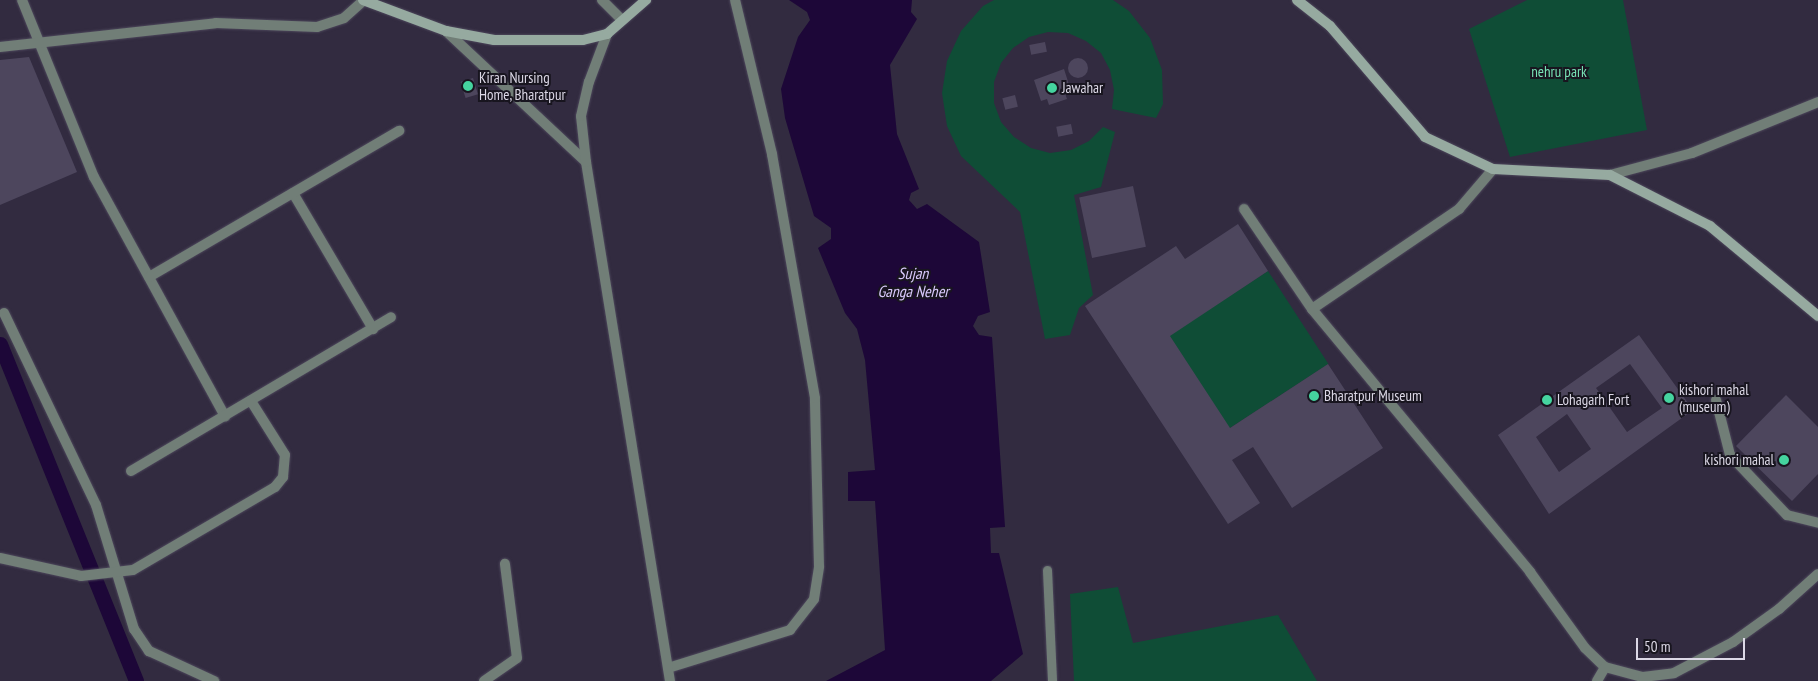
<!DOCTYPE html>
<html>
<head>
<meta charset="utf-8">
<style>
	body { margin:0 }
	#map { position:relative; width:1818px; height:681px; overflow:hidden; background:#322b40; font-family:"PT Sans Narrow",sans-serif }
	div>[style] { position:absolute }
	.green>* { inset:0; background:#0f4d36; transform-origin:0 0 }
	.water>* { inset:0; background:#1d0738 }
	.canal>* { height:15px; margin:-7.5px; padding:0 7.5px; transform-origin:7.5px; border-radius:7.5px; background:#1d0738 }
	.building>* { inset:0; background:#4d465d; transform-origin:0 0 }
	.round { border-radius:50% }
	.roads { filter:drop-shadow(0 0 1px #4d475b) drop-shadow(0 0 1px #4d475b) }
	.service>* { height:9px; margin:-4.5px; padding:0 4.5px; transform-origin:4.5px; border-radius:4.5px; background:#717e77 }
	.minor>* { height:10px; margin:-5px; padding:0 5px; transform-origin:5px; border-radius:5px; background:#717e77 }
	.tertiary>* { height:10px; margin:-5px; padding:0 5px; transform-origin:5px; border-radius:5px; background:#717e77 }
	.secondary>* { height:10px; margin:-5px; padding:0 5px; transform-origin:5px; border-radius:5px; background:#96aaa0 }
	.dots>* { width:14px; height:14px; translate:-50% -50%; box-sizing:border-box; border:2px solid #18151f; border-radius:50% }
	span { translate:-50% -50%; white-space:nowrap; text-align:center; line-height:1.15; -webkit-text-stroke:4px #18151f; paint-order:stroke }
	.park-label { font-size:15px; color:#78e3b6 }
	.poi-label { font-size:15px; color:#dcd8e6 }
	.left { translate:0 -50%; text-align:left }
	.right { translate:-100% -50%; text-align:right }
	.water-label { font-size:16px; color:#d9c9fc; font-style:italic }
	.scale { position:absolute; left:1636px; top:638px; width:109px; height:22px; box-sizing:border-box; border:2px solid #dcd8e6; border-top:0; padding-left:6px; font-size:15px; line-height:18px; white-space:nowrap; color:#dcd8e6; -webkit-text-stroke:4px #18151f; paint-order:stroke }
</style>
</head>
<body>
<div id="map">
	<div class="green">
		<i style="clip-path:polygon(994px 0,1113px 0,1129px 11px,1150px 38px,1162px 70px,1163px 104px,1156px 118px,1112px 109px,1114px 90px,1110px 70px,1101px 53px,1086px 41px,1068px 33px,1048px 32px,1029px 37px,1013px 48px,1001px 63px,994px 82px,994px 103px,1001px 122px,1014px 137px,1031px 148px,1050px 153px,1071px 150px,1089px 141px,1103px 127px,1115px 132px,1101px 187px,1074px 195px,1093px 295px,1079px 308px,1070px 335px,1045px 339px,1020px 212px,961px 156px,947px 126px,942px 93px,947px 61px,961px 31px,983px 6px)"></i>
		<i style="clip-path:polygon(1527px 0,1623px 0,1647px 130px,1510px 157px,1469px 29px)"></i>
		<i style="left:1268px;top:271px;width:111px;height:118px;rotate:57deg"></i>
		<i style="clip-path:polygon(1118px 587px,1133px 643px,1278px 615px,1317px 681px,1074px 681px,1070px 594px)"></i>
	</div>
	<div class="water">
		<i style="clip-path:polygon(789px 0,912px 0,911px 12px,917px 19px,890px 65px,897px 134px,919px 189px,911px 193px,909px 200px,917px 209px,927px 204px,979px 242px,990px 312px,978px 316px,973px 326px,979px 335px,992px 337px,1005px 527px,990px 528px,991px 553px,999px 553px,1023px 654px,991px 681px,826px 681px,885px 650px,875px 501px,848px 501px,848px 472px,875px 470px,865px 360px,857px 329px,845px 313px,818px 248px,831px 239px,831px 228px,814px 216px,785px 118px,781px 89px,798px 37px,810px 20px,807px 12px)"></i>
	</div>
	<div class="canal">
		<i style="left:0;top:344px;width:363px;rotate:68deg"></i>
	</div>
	<div class="building">
		<i style="left:1045px;top:42px;width:10px;height:16px;rotate:79deg"></i>
		<i style="clip-path:polygon(29px 57px,77px 172px,0 205px,0 60px)"></i>
		<i class="round" style="left:1068px;top:58px;width:20px;height:20px"></i>
		<i style="clip-path:polygon(1064px 69px,1071px 91px,1065px 93px,1067px 99px,1049px 105px,1047px 99px,1041px 101px,1034px 80px)"></i>
		<i style="left:473px;top:78px;width:17px;height:13px;rotate:73deg"></i>
		<i style="left:1015px;top:95px;width:12px;height:13px;rotate:76deg"></i>
		<i style="left:1071px;top:124px;width:10px;height:15px;rotate:79deg"></i>
		<i style="left:1133px;top:186px;width:62px;height:55px;rotate:78deg"></i>
		<i style="clip-path:polygon(1238px 224px,1268px 271px,1170px 336px,1230px 428px,1328px 364px,1383px 448px,1292px 508px,1253px 447px,1232px 460px,1260px 503px,1228px 524px,1085px 306px,1176px 246px,1185px 259px)"></i>
		<i style="clip-path:polygon(evenodd,1639px 335px,1693px 410px,1549px 514px,1498px 435px,1639px 335px,1630px 364px,1662px 408px,1627px 432px,1596px 388px,1630px 364px,1639px 335px,1567px 414px,1591px 449px,1559px 472px,1536px 437px,1567px 414px)"></i>
		<i style="clip-path:polygon(1786px 395px,1818px 427px,1818px 474px,1792px 501px,1736px 446px)"></i>
	</div>
	<div class="roads">
		<div class="service">
			<i style="left:1047px;top:570px;width:111px;rotate:87.4deg"></i>
		</div>
		<div class="minor">
			<i style="left:22px;top:0;width:191px;rotate:67.9deg"></i>
			<i style="left:94px;top:177px;width:273px;rotate:61.3deg"></i>
			<i style="left:602px;top:0;width:28px;rotate:45deg"></i>
			<i style="left:0;top:47px;width:217px;rotate:-6.3deg"></i>
			<i style="left:216px;top:23px;width:101px;rotate:2.3deg"></i>
			<i style="left:317px;top:27px;width:28px;rotate:-18deg"></i>
			<i style="left:344px;top:18px;width:27px;rotate:-42deg"></i>
			<i style="left:1610px;top:175px;width:85px;rotate:-15deg"></i>
			<i style="left:1692px;top:153px;width:136px;rotate:-22deg"></i>
			<i style="left:293px;top:193px;width:158px;rotate:59.5deg"></i>
			<i style="left:1244px;top:209px;width:121px;rotate:55.8deg"></i>
			<i style="left:1312px;top:309px;width:342px;rotate:50.3deg"></i>
			<i style="left:1530px;top:572px;width:94px;rotate:54.1deg"></i>
			<i style="left:1585px;top:648px;width:28px;rotate:44deg"></i>
			<i style="left:1605px;top:667px;width:39px;rotate:15deg"></i>
			<i style="left:1643px;top:677px;width:31px;rotate:-7deg"></i>
			<i style="left:1674px;top:673px;width:67px;rotate:-27.7deg"></i>
			<i style="left:1733px;top:642px;width:57px;rotate:-35.7deg"></i>
			<i style="left:1779px;top:609px;width:52px;rotate:-41.9deg"></i>
			<i style="left:149px;top:277px;width:290px;rotate:-30.3deg"></i>
			<i style="left:1312px;top:309px;width:178px;rotate:-34.2deg"></i>
			<i style="left:1459px;top:209px;width:52px;rotate:-49.6deg"></i>
			<i style="left:4px;top:313px;width:213px;rotate:64.4deg"></i>
			<i style="left:96px;top:505px;width:130px;rotate:73deg"></i>
			<i style="left:134px;top:629px;width:27px;rotate:56deg"></i>
			<i style="left:149px;top:651px;width:72px;rotate:24.8deg"></i>
			<i style="left:1716px;top:400px;width:57px;rotate:75.7deg"></i>
			<i style="left:1730px;top:455px;width:83px;rotate:46.5deg"></i>
			<i style="left:1787px;top:515px;width:32px;rotate:14deg"></i>
			<i style="left:131px;top:471px;width:302px;rotate:-30.6deg"></i>
			<i style="left:0;top:558px;width:83px;rotate:12.5deg"></i>
			<i style="left:81px;top:576px;width:52px;rotate:-6.6deg"></i>
			<i style="left:133px;top:570px;width:164px;rotate:-30.3deg"></i>
			<i style="left:275px;top:487px;width:13px;rotate:-51deg"></i>
			<i style="left:283px;top:477px;width:22px;rotate:-85deg"></i>
			<i style="left:285px;top:455px;width:64px;rotate:-122.2deg"></i>
			<i style="left:668px;top:668px;width:128px;rotate:-17.3deg"></i>
			<i style="left:790px;top:630px;width:39px;rotate:-52deg"></i>
			<i style="left:814px;top:599px;width:33px;rotate:-81deg"></i>
			<i style="left:819px;top:566px;width:168px;rotate:-91.4deg"></i>
			<i style="left:815px;top:398px;width:248px;rotate:-100deg"></i>
			<i style="left:772px;top:154px;width:158px;rotate:-103.5deg"></i>
			<i style="left:484px;top:681px;width:40px;rotate:-34.9deg"></i>
			<i style="left:517px;top:658px;width:95px;rotate:-97.3deg"></i>
			<i style="left:1597px;top:681px;width:16px;rotate:-60deg"></i>
		</div>
		<div class="tertiary">
			<i style="left:446px;top:31px;width:192px;rotate:43.1deg"></i>
			<i style="left:586px;top:162px;width:526px;rotate:80.81deg"></i>
			<i style="left:586px;top:162px;width:46px;rotate:-96.2deg"></i>
			<i style="left:581px;top:116px;width:35px;rotate:-77deg"></i>
			<i style="left:589px;top:82px;width:51px;rotate:-69.4deg"></i>
		</div>
		<div class="secondary">
			<i style="left:363px;top:0;width:89px;rotate:20.5deg"></i>
			<i style="left:446px;top:31px;width:49px;rotate:10.6deg"></i>
			<i style="left:494px;top:40px;width:89px"></i>
			<i style="left:583px;top:40px;width:25px;rotate:-14deg"></i>
			<i style="left:607px;top:34px;width:52px;rotate:-41.1deg"></i>
			<i style="left:1297px;top:0;width:42px;rotate:38.2deg"></i>
			<i style="left:1330px;top:26px;width:146px;rotate:49.4deg"></i>
			<i style="left:1425px;top:137px;width:75px;rotate:25.2deg"></i>
			<i style="left:1493px;top:169px;width:117px;rotate:2.9deg"></i>
			<i style="left:1610px;top:175px;width:112px;rotate:27deg"></i>
			<i style="left:1710px;top:226px;width:141px;rotate:39.8deg"></i>
		</div>
	</div>
	<div class="dots">
		<i style="left:468px;top:86px;background:#45d49f"></i>
		<i style="left:1052px;top:88px;background:#45d49f"></i>
		<i style="left:1314px;top:396px;background:#45d49f"></i>
		<i style="left:1669px;top:398px;background:#45d49f"></i>
		<i style="left:1547px;top:400px;background:#45d49f"></i>
		<i style="left:1784px;top:460px;background:#45d49f"></i>
	</div>
	<div class="park-label">
		<span style="left:1559px;top:72px">nehru park</span>
	</div>
	<div class="poi-label">
		<span class="left" style="left:479px;top:86px">Kiran Nursing<br>Home, Bharatpur</span>
		<span class="left" style="left:1062px;top:88px">Jawahar</span>
		<span class="left" style="left:1679px;top:398px">kishori mahal<br>(museum)</span>
		<span class="left" style="left:1324px;top:396px">Bharatpur Museum</span>
		<span class="left" style="left:1557px;top:400px">Lohagarh Fort</span>
		<span class="right" style="left:1774px;top:460px">kishori mahal</span>
	</div>
	<div class="water-label">
		<span style="left:913px;top:282px">Sujan<br>Ganga Neher</span>
	</div>
	<div class="scale">50 m</div>
</div>
</body>
</html>
